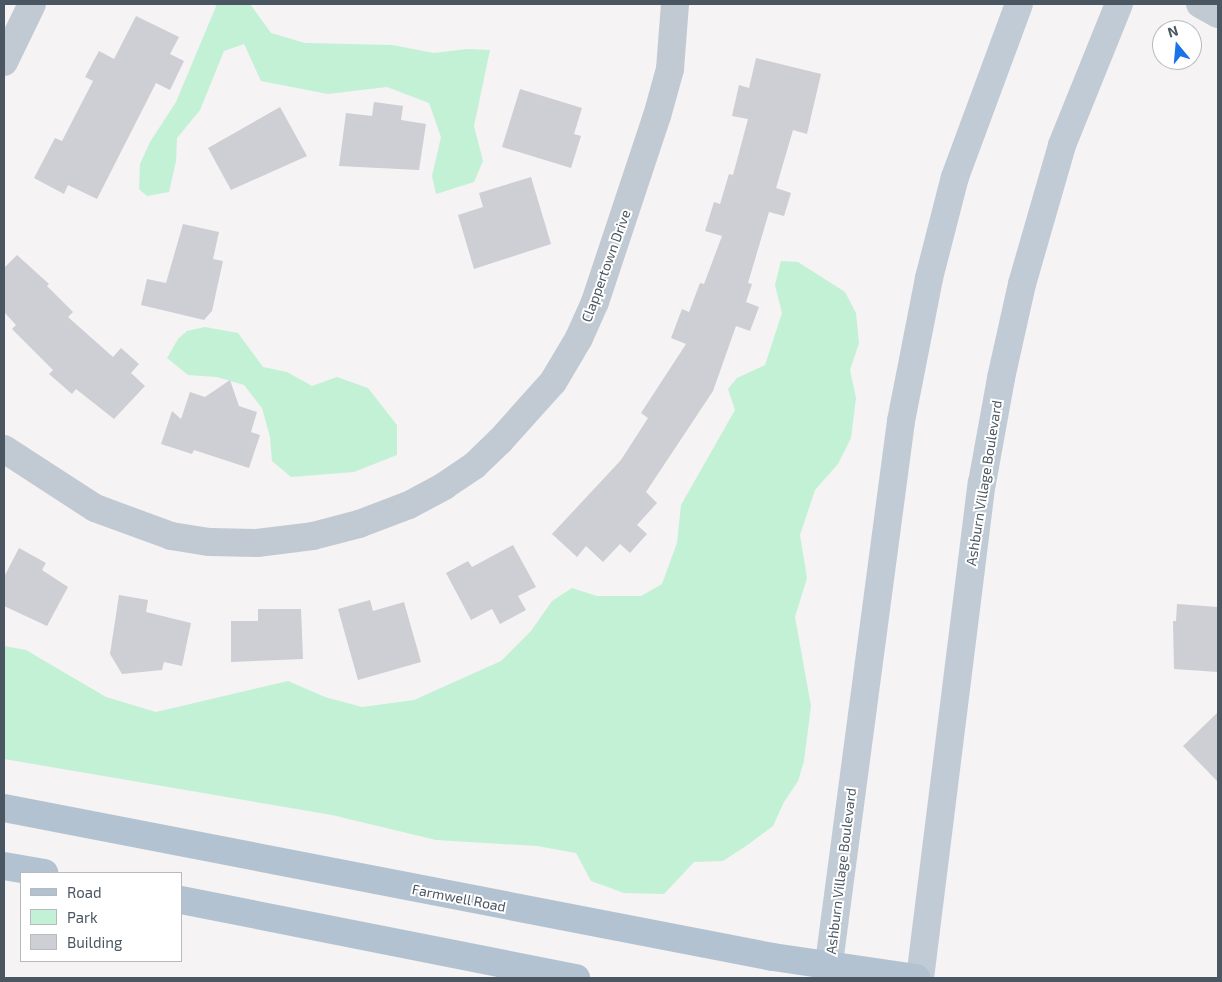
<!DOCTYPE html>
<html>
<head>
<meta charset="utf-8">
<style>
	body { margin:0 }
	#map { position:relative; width:1222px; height:982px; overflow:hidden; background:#f5f3f3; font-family:"Exo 2",sans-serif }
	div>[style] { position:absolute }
	.green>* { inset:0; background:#c3f1d5 }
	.building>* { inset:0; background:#cdcfd5 }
	.minor>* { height:28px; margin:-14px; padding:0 14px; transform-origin:14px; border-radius:14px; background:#c1cad2 }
	.secondary>* { height:28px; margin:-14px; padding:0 14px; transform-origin:14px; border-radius:14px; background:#c1cbd6 }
	.primary>* { height:28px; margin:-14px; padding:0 14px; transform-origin:14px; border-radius:14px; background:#b3c2d1 }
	span { translate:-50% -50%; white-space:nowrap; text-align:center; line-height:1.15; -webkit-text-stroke:4px #fff; paint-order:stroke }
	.street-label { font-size:14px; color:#4a5661 }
	.frame { position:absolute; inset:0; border:5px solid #4a5661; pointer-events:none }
	.legend { position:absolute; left:20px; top:872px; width:162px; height:90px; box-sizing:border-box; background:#fff; border:1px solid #b7bbc0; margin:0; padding:6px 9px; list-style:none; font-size:15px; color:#4a5661 }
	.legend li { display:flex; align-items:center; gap:10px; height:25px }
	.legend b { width:25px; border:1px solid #b7bbc0 }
	.north { position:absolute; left:1152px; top:20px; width:50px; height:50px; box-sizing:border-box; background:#fff; border:1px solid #b7bbc0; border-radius:50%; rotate:343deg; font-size:14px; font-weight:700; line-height:20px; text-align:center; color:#4a5661 }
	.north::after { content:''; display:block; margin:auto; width:18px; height:22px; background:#1a73e8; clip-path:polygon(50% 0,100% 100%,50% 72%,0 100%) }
</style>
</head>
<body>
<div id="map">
	<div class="green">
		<i style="clip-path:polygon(217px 4px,250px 4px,271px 33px,305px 43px,392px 45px,434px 53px,467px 49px,490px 50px,474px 126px,483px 161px,474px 182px,436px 194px,432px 176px,441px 137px,429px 103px,387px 87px,328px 94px,261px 81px,244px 44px,224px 51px,200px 110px,177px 138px,176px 161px,169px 192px,147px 196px,139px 189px,140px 164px,150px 142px,176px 102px)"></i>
		<i style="clip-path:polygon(781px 261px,798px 262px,845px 292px,856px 313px,859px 343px,850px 370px,856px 398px,851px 438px,838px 464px,815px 490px,800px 535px,807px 578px,795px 617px,811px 706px,804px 761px,798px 781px,784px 802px,773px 826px,746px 846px,723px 861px,694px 862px,664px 894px,624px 893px,591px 881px,576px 853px,537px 846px,436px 840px,332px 815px,4px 759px,4px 646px,26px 650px,106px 697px,156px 712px,288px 681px,325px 697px,362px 707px,414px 700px,501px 661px,531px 631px,552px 601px,572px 588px,597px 596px,641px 596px,662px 584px,677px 543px,681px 505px,735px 410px,728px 389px,737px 378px,765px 365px,782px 313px,775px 285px)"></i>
		<i style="clip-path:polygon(205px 327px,238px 333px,263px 367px,287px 372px,312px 386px,337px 377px,368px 388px,397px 425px,397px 455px,354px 472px,291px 477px,272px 461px,270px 437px,262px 408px,244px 385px,217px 377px,188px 375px,167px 358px,178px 339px,187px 331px)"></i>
	</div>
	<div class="building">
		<i style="clip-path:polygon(136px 16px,179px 37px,170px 54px,184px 61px,170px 90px,156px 83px,97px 199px,68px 185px,64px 194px,34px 178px,55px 138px,62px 141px,93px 81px,85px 77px,99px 51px,114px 59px)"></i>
		<i style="clip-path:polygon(756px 58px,821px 74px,807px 134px,793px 130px,776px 188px,791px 193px,784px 216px,769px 212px,748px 283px,752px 284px,746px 302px,759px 307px,750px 331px,736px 326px,713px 391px,646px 492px,657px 503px,637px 525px,647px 534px,630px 553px,620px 544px,603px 562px,586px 546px,577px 557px,552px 534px,621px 460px,648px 418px,641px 413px,686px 344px,671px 338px,682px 309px,689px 312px,700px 283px,704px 284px,722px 236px,705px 231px,714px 202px,720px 204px,729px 174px,733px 175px,748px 119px,732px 116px,739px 85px,749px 88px)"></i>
		<i style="clip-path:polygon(520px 89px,582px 108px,574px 134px,581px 136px,571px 168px,502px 147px)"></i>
		<i style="clip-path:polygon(374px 102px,403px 106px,401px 120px,426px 124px,419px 170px,339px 166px,346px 113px,372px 116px)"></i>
		<i style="clip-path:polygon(280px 107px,307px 156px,231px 190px,208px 148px)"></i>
		<i style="clip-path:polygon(531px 177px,551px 244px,474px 269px,458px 215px,483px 207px,479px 193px)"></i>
		<i style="clip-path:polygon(183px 224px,219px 232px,213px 259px,223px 261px,212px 311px,204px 320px,141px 305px,147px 279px,166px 283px)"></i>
		<i style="clip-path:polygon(17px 255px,49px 284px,47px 286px,73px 312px,68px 317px,113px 357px,121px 348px,139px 364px,131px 373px,145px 386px,114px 419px,76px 389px,72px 394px,49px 374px,53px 370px,12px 329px,16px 325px,4px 312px,4px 268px)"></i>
		<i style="clip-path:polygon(230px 380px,239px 406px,257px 412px,251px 432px,260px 435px,249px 468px,194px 450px,192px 454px,161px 444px,172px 411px,181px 419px,190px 392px,205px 397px)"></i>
		<i style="clip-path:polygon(513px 545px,536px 587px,518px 596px,526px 610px,500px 624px,492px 609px,471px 620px,446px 573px,468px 561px,472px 567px)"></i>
		<i style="clip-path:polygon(19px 548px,46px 563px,42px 570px,68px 587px,47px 626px,4px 606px,4px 577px)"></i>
		<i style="clip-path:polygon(119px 595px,148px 600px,146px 612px,191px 623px,182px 666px,164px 662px,162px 670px,122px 674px,110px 654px)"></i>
		<i style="clip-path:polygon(370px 600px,373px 611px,404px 602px,421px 662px,358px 680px,338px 609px)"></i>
		<i style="clip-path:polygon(1177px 604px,1218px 607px,1218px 672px,1174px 669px,1173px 621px,1176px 621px)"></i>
		<i style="clip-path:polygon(258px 609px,301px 609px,303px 659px,231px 662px,231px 621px,258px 621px)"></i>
		<i style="clip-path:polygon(1218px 712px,1218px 782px,1183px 746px)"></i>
	</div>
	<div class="minor">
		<i style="left:1200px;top:4px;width:21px;rotate:29deg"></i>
		<i style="left:4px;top:62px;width:64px;rotate:-64.2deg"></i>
		<i style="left:4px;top:449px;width:108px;rotate:33deg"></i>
		<i style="left:95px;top:508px;width:81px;rotate:20.2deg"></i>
		<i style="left:171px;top:536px;width:39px;rotate:9deg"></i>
		<i style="left:210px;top:542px;width:47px;rotate:1.2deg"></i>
		<i style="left:257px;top:543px;width:56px;rotate:-7.1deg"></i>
		<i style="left:313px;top:536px;width:48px;rotate:-14.6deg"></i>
		<i style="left:359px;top:524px;width:53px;rotate:-20.8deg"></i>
		<i style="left:409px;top:505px;width:40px;rotate:-28deg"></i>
		<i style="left:444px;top:486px;width:37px;rotate:-34deg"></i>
		<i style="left:475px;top:465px;width:35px;rotate:-44deg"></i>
		<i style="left:500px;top:441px;width:79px;rotate:-48.1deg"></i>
		<i style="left:553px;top:382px;width:51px;rotate:-59.4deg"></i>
		<i style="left:579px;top:338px;width:39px;rotate:-66deg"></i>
		<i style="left:595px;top:302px;width:196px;rotate:-71.6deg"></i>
		<i style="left:657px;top:116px;width:49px;rotate:-74.5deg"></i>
		<i style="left:670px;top:69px;width:65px;rotate:-85.6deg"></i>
	</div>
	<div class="secondary">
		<i style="left:827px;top:978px;width:562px;rotate:-82.43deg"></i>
		<i style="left:901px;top:421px;width:146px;rotate:-78.9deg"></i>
		<i style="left:929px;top:278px;width:104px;rotate:-75.6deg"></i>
		<i style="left:955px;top:177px;width:184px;rotate:-69.7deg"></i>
		<i style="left:920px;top:978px;width:499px;rotate:-82.9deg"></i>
		<i style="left:982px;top:483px;width:107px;rotate:-79.7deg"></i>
		<i style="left:1001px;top:378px;width:96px;rotate:-77.4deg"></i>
		<i style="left:1022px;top:284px;width:145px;rotate:-73.9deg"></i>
		<i style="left:1062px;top:145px;width:152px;rotate:-68deg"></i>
	</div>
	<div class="primary">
		<i style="left:4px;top:808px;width:783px;rotate:10.97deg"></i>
		<i style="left:773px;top:957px;width:145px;rotate:8.4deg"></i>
		<i style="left:4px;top:866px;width:41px;rotate:9.9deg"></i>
		<i style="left:181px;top:900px;width:403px;rotate:11.2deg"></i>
	</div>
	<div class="street-label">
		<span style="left:606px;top:266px;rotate:-70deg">Clappertown Drive</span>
		<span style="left:984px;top:483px;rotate:-81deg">Ashburn Village Boulevard</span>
		<span style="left:841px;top:871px;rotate:-83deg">Ashburn Village Boulevard</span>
		<span style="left:459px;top:898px;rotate:11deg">Farmwell Road</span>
	</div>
	<div class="frame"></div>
	<ul class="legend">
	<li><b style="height:6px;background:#b3c2d1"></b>Road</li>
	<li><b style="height:14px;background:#c3f1d5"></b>Park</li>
	<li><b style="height:14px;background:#cdcfd5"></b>Building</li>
	</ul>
	<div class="north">N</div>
</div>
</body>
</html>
